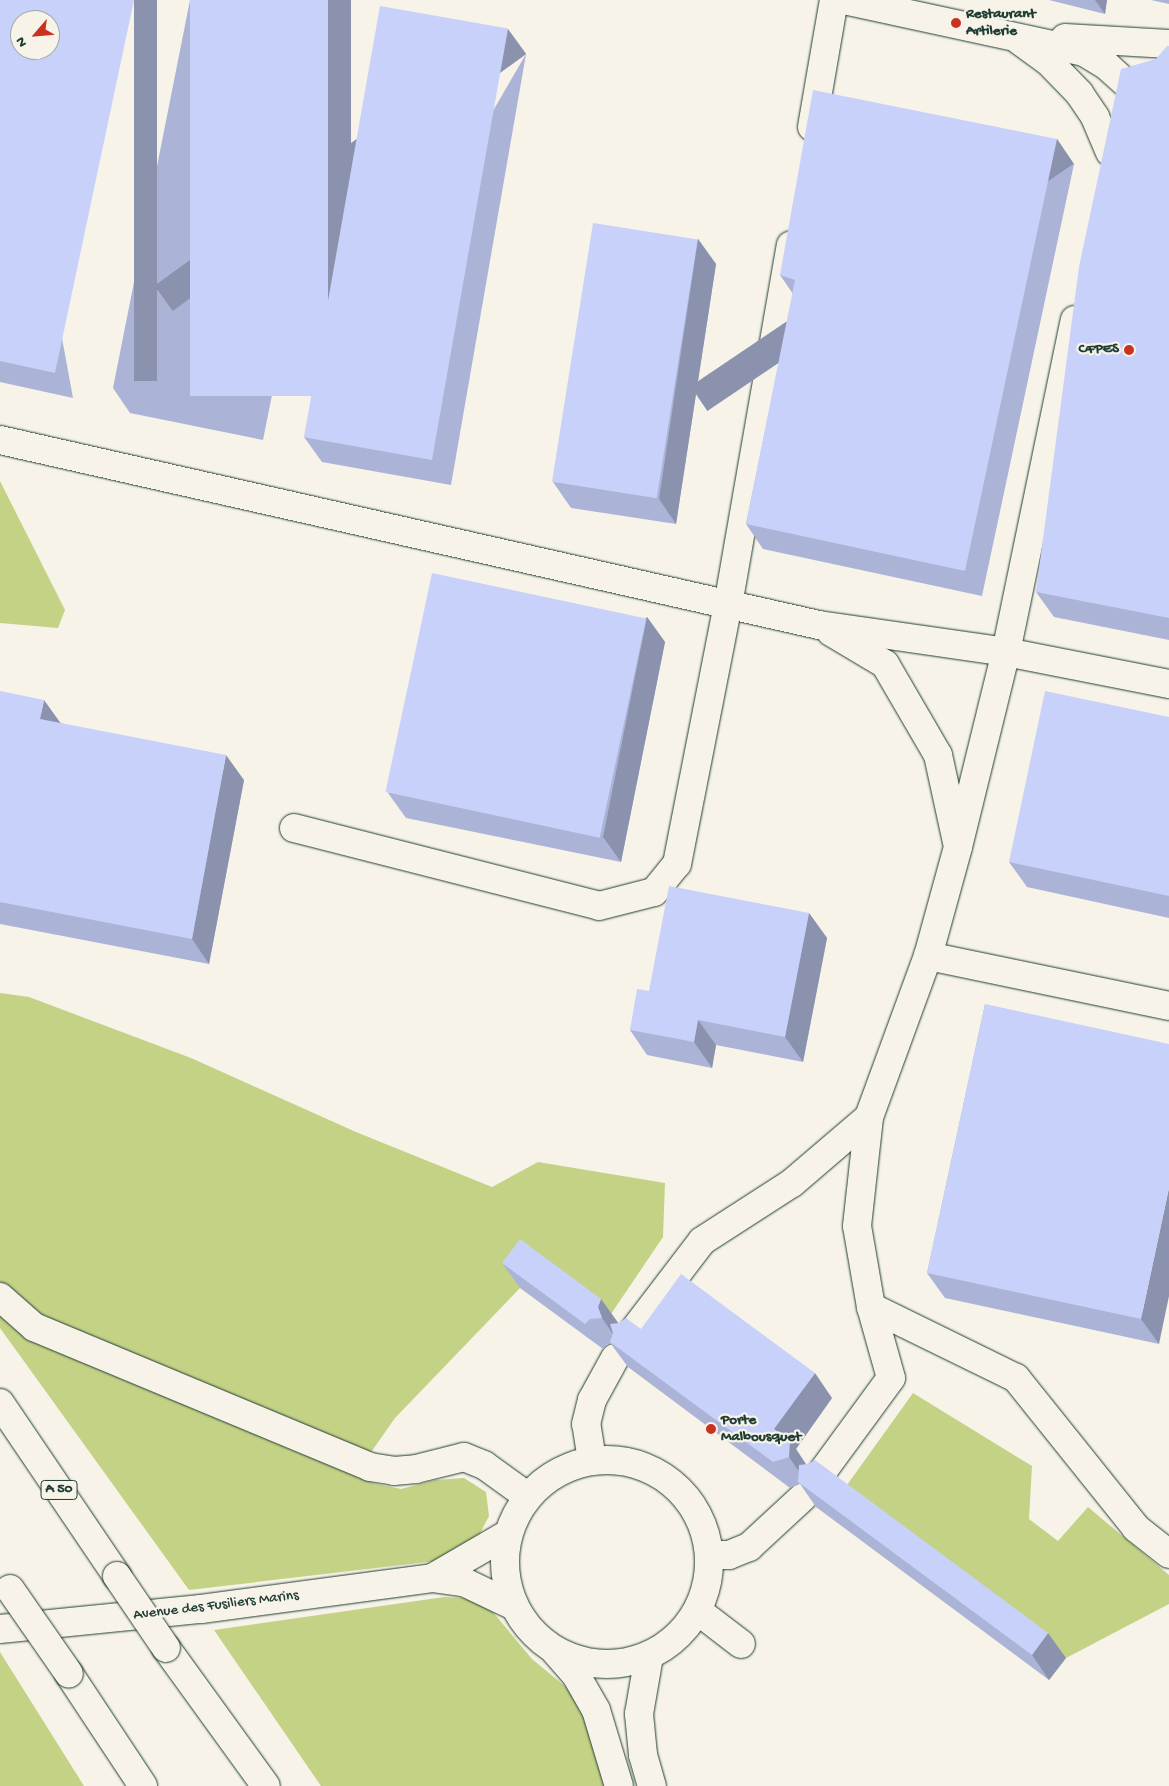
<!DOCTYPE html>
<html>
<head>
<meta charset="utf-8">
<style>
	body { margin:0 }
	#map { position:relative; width:1169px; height:1786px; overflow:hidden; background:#f7f3e8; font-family:"Gochi Hand",sans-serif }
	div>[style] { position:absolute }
	.green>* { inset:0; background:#c4d286 }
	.roads { filter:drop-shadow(0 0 1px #1f3d34) drop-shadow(0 0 1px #1f3d34) }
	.minor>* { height:28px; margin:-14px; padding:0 14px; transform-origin:14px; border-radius:14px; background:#f7f3e8 }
	.minor>.ring { margin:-14px; padding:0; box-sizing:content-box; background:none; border:28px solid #f7f3e8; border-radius:50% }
	.highway>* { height:28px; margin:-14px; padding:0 14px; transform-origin:14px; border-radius:14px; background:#f7f3e8 }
	.bridges { filter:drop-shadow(0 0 1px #1f3d34) drop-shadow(0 0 1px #1f3d34) }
	.highway-bridge>* { height:28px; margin:-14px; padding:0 14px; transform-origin:14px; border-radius:14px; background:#f7f3e8 }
	.wall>* { inset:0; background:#abb4d6 }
	.shaded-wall>* { inset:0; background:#8b92ae; transform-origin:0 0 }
	.building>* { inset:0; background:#c7d1f9; transform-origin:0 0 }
	.dots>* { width:14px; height:14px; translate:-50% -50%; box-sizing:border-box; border:2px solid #f7f3e8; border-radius:50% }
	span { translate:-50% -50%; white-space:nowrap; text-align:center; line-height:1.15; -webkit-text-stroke:4.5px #f7f3e8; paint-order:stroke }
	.shield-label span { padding:1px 4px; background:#f7f3e8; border:1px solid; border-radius:4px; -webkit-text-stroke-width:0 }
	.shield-label { font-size:14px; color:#1f3d34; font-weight:700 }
	.poi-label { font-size:15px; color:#1f3d34; font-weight:700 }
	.left { translate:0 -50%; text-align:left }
	.right { translate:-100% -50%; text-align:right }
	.street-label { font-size:15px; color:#1f3d34 }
	.north { position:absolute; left:10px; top:10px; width:50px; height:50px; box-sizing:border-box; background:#f7f3e8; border:1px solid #a1aaa0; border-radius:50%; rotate:243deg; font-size:14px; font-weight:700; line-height:20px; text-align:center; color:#1f3d34 }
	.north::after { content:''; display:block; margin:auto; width:18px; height:22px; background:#c8321e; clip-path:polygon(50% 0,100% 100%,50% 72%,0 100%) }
</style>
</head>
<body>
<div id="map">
	<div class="green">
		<i style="clip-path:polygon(0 481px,65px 610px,58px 628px,0 623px)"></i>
		<i style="clip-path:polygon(0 993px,29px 997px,191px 1058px,356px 1132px,492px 1187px,538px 1162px,665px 1183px,663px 1237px,609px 1317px,537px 1264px,520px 1288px,395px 1418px,355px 1475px,373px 1483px,401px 1489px,435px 1480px,464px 1478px,486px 1492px,489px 1516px,473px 1547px,436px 1561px,189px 1590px,0 1328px)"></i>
		<i style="clip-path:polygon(913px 1393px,1032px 1466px,1029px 1519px,1058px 1541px,1088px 1507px,1169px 1575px,1169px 1604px,1066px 1658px,842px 1492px)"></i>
		<i style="clip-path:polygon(444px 1597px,482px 1599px,532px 1659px,566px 1687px,592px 1725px,610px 1786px,321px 1786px,214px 1630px)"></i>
		<i style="clip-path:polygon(0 1652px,84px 1786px,0 1786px)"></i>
	</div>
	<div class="roads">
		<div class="minor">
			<i style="left:844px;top:0;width:246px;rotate:12.2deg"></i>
			<i style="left:1084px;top:52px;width:27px;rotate:31deg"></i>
			<i style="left:1107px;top:66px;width:24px;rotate:42deg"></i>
			<i style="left:1065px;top:38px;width:104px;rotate:3.3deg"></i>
			<i style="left:1020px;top:41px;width:34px;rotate:36deg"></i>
			<i style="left:1048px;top:61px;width:45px;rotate:45.9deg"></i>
			<i style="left:1079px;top:93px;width:29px;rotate:56deg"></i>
			<i style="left:1095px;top:117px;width:38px;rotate:67deg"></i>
			<i style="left:812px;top:127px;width:129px;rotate:-80.2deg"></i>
			<i style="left:0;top:440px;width:840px;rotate:12.73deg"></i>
			<i style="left:819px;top:625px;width:189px;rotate:8.2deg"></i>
			<i style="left:1006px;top:652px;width:166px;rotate:11.1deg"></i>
			<i style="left:831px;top:632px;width:63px;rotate:30.7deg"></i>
			<i style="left:885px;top:664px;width:105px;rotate:59.8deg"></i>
			<i style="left:938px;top:755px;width:89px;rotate:77.7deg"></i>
			<i style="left:294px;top:828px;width:315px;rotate:14.3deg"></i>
			<i style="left:599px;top:906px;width:57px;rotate:-14.3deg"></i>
			<i style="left:654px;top:892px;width:36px;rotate:-51deg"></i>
			<i style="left:677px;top:864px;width:264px;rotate:-78.9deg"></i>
			<i style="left:728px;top:605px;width:365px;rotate:-80.1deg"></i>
			<i style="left:928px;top:956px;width:246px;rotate:11.7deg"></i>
			<i style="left:0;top:1297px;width:45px;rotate:41.4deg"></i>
			<i style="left:34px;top:1327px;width:364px;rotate:22.6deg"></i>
			<i style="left:370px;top:1467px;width:24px;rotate:9deg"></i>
			<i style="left:394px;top:1471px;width:22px;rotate:-5deg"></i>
			<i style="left:416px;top:1469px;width:49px;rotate:-14deg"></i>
			<i style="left:464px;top:1457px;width:22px;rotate:22deg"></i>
			<i style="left:484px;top:1465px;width:53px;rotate:35.8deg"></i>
			<i style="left:871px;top:1307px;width:161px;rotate:26.1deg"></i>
			<i style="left:1016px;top:1378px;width:192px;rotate:51.3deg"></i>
			<i style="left:1136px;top:1528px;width:42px;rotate:38.2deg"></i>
			<i style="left:631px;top:1334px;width:117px;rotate:-52.6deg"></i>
			<i style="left:702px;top:1241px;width:107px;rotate:-32.8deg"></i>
			<i style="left:792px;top:1183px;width:101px;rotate:-40.6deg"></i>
			<i class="ring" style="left:505px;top:1460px;width:176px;height:176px"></i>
			<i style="left:592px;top:1460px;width:36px;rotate:-99deg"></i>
			<i style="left:586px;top:1424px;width:25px;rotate:-76deg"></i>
			<i style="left:592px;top:1400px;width:48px;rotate:-61.3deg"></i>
			<i style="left:820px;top:1475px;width:120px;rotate:-53.8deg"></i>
			<i style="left:891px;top:1378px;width:74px;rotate:-105.7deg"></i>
			<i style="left:871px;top:1307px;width:82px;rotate:-99.8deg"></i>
			<i style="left:857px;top:1226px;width:110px;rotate:-83.7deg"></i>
			<i style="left:869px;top:1117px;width:171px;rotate:-69.9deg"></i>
			<i style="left:928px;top:956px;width:113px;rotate:-74.6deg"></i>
			<i style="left:958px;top:847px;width:201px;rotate:-76.2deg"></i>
			<i style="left:1006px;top:652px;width:339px;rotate:-78.3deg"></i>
			<i style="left:709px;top:1555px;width:20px"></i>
			<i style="left:729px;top:1555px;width:22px;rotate:-22deg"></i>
			<i style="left:749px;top:1547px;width:74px;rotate:-42.8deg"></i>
			<i style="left:432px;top:1578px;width:88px;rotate:-30.1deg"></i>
			<i style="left:698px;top:1611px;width:54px;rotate:37.5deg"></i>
			<i style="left:0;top:1629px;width:202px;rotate:-5.7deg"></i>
			<i style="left:201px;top:1609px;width:233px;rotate:-7.6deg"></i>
			<i style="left:432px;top:1578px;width:34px;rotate:8deg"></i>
			<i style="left:466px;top:1583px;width:53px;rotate:25.6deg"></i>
		</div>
		<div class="highway">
			<i style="left:0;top:1403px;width:209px;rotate:55.9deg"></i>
			<i style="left:166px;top:1648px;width:170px;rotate:54.1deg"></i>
			<i style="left:555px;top:1651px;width:32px;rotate:49deg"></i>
			<i style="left:576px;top:1675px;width:40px;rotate:60.3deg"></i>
			<i style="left:596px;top:1710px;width:79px;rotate:73.2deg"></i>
			<i style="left:649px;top:1656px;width:59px;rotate:99.8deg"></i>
			<i style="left:639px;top:1714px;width:41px;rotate:84.4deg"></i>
			<i style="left:643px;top:1755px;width:32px;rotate:74deg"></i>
			<i style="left:69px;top:1674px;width:134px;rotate:56.5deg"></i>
		</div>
	</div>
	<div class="bridges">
		<div class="highway-bridge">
			<i style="left:117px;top:1576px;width:87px;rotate:55.8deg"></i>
			<i style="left:10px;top:1589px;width:103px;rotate:55.2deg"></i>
		</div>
	</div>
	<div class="wall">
		<i style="clip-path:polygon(0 0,73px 398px,0 382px)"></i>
		<i style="clip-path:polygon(190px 0,351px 0,263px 440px,130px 413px,113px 388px)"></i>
		<i style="clip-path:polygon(1049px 0,1107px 0,1105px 14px)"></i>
		<i style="clip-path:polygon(1151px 0,1169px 0,1169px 4px)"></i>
		<i style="clip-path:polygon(1169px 46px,1169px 640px,1054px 617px,1036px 592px,1156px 59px)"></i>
		<i style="clip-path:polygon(526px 54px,451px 485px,322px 462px,304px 437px)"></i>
		<i style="clip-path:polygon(1057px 139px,1074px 164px,982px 596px,763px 549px,746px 524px,793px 294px,780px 275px)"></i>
		<i style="clip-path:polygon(698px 239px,716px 264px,676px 524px,571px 508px,553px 482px)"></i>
		<i style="clip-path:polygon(647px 617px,665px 642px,621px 862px,406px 818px,388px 793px)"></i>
		<i style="clip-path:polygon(0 691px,61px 723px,244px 780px,209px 964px,0 924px)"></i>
		<i style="clip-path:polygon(1169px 717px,1169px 918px,1027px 887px,1009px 862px)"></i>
		<i style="clip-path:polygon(809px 913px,827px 938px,803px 1062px,716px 1045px,712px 1068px,647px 1055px,630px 1030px,649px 991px)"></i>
		<i style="clip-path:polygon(985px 1004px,1159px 1344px,945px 1298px,927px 1273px)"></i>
		<i style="clip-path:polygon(502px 1263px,601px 1299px,618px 1323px,641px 1329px,832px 1398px,796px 1449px,806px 1464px,1066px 1658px,1049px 1680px,816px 1507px,800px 1484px,790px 1488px,628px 1367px,611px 1344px,607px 1344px,603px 1349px,520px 1288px)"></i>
	</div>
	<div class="shaded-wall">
		<i style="left:134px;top:0;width:23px;height:381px"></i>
		<i style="left:328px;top:0;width:23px;height:423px"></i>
		<i style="clip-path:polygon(1095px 0,1107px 0,1105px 14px)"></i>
		<i style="left:508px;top:29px;width:31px;height:437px;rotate:54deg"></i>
		<i style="left:1057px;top:139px;width:30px;height:442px;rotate:56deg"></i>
		<i style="clip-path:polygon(698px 239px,716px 264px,676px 524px,659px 499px)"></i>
		<i style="clip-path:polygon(647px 617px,665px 642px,621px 862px,603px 837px)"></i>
		<i style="clip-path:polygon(44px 700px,62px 725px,40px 719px)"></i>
		<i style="clip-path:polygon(226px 755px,244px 780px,209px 964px,192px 939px)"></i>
		<i style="clip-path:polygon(809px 913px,827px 938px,803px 1062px,785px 1037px)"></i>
		<i style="clip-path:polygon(698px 1020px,716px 1045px,712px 1068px,694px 1042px)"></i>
		<i style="clip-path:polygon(1169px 1188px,1169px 1296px,1159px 1344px,1141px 1319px)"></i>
		<i style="clip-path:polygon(601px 1299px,619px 1324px,619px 1343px,602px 1318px,598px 1307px)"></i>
		<i style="clip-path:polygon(815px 1373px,832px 1398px,796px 1449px,807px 1466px,806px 1482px,789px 1457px,774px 1429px)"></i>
		<i style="clip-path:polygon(1048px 1633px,1066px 1658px,1049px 1680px,1032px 1655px)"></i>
	</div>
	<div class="building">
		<i style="clip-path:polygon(evenodd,0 0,134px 0,55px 373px,0 361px,0 0,20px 20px,50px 20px,50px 50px,20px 50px,20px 20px)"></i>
		<i style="left:190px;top:0;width:138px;height:396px"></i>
		<i style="left:380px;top:6px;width:130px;height:438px;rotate:10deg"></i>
		<i style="clip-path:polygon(1167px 46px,1169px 46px,1169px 618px,1036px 592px,1079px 267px,1121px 69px,1156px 59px)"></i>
		<i style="clip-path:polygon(813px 90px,1057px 139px,965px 571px,746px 524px,795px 280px,780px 275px)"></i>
		<i style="left:593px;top:223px;width:106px;height:262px;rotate:9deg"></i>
		<i style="left:432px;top:573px;width:219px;height:224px;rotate:12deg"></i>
		<i style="clip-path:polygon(0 691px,44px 700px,40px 719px,226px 755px,192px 939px,0 902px)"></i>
		<i style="clip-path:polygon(1045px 691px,1169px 717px,1169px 896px,1009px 862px)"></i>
		<i style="clip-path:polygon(669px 886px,809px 913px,785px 1037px,698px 1020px,694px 1042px,630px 1030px,637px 989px,649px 991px)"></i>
		<i style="clip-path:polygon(985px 1004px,1169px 1044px,1169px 1188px,1141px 1319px,927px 1273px)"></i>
		<i style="clip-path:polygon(520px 1239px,601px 1299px,598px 1307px,602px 1318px,590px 1319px,585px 1324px,502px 1263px)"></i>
		<i style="clip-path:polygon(681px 1274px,815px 1373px,774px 1429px,790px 1441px,789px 1457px,773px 1462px,610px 1342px,613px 1333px,610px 1324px,619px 1323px,626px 1318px,641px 1329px)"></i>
		<i style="clip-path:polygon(815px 1460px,1048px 1633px,1032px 1655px,798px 1482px,799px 1465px,808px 1464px)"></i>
	</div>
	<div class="dots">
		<i style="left:956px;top:23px;background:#c8321e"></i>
		<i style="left:1129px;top:350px;background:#c8321e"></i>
		<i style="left:711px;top:1429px;background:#c8321e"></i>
	</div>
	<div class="shield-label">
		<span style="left:59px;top:1490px">A 50</span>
	</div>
	<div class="poi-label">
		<span class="left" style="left:966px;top:23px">Restaurant<br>Artilerie</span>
		<span class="right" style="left:1119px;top:350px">CFPES</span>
		<span class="left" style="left:721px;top:1429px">Porte<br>Malbousquet</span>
	</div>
	<div class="street-label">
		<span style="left:216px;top:1606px;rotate:-7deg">Avenue des Fusiliers Marins</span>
	</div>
	<div class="north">N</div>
</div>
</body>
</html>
